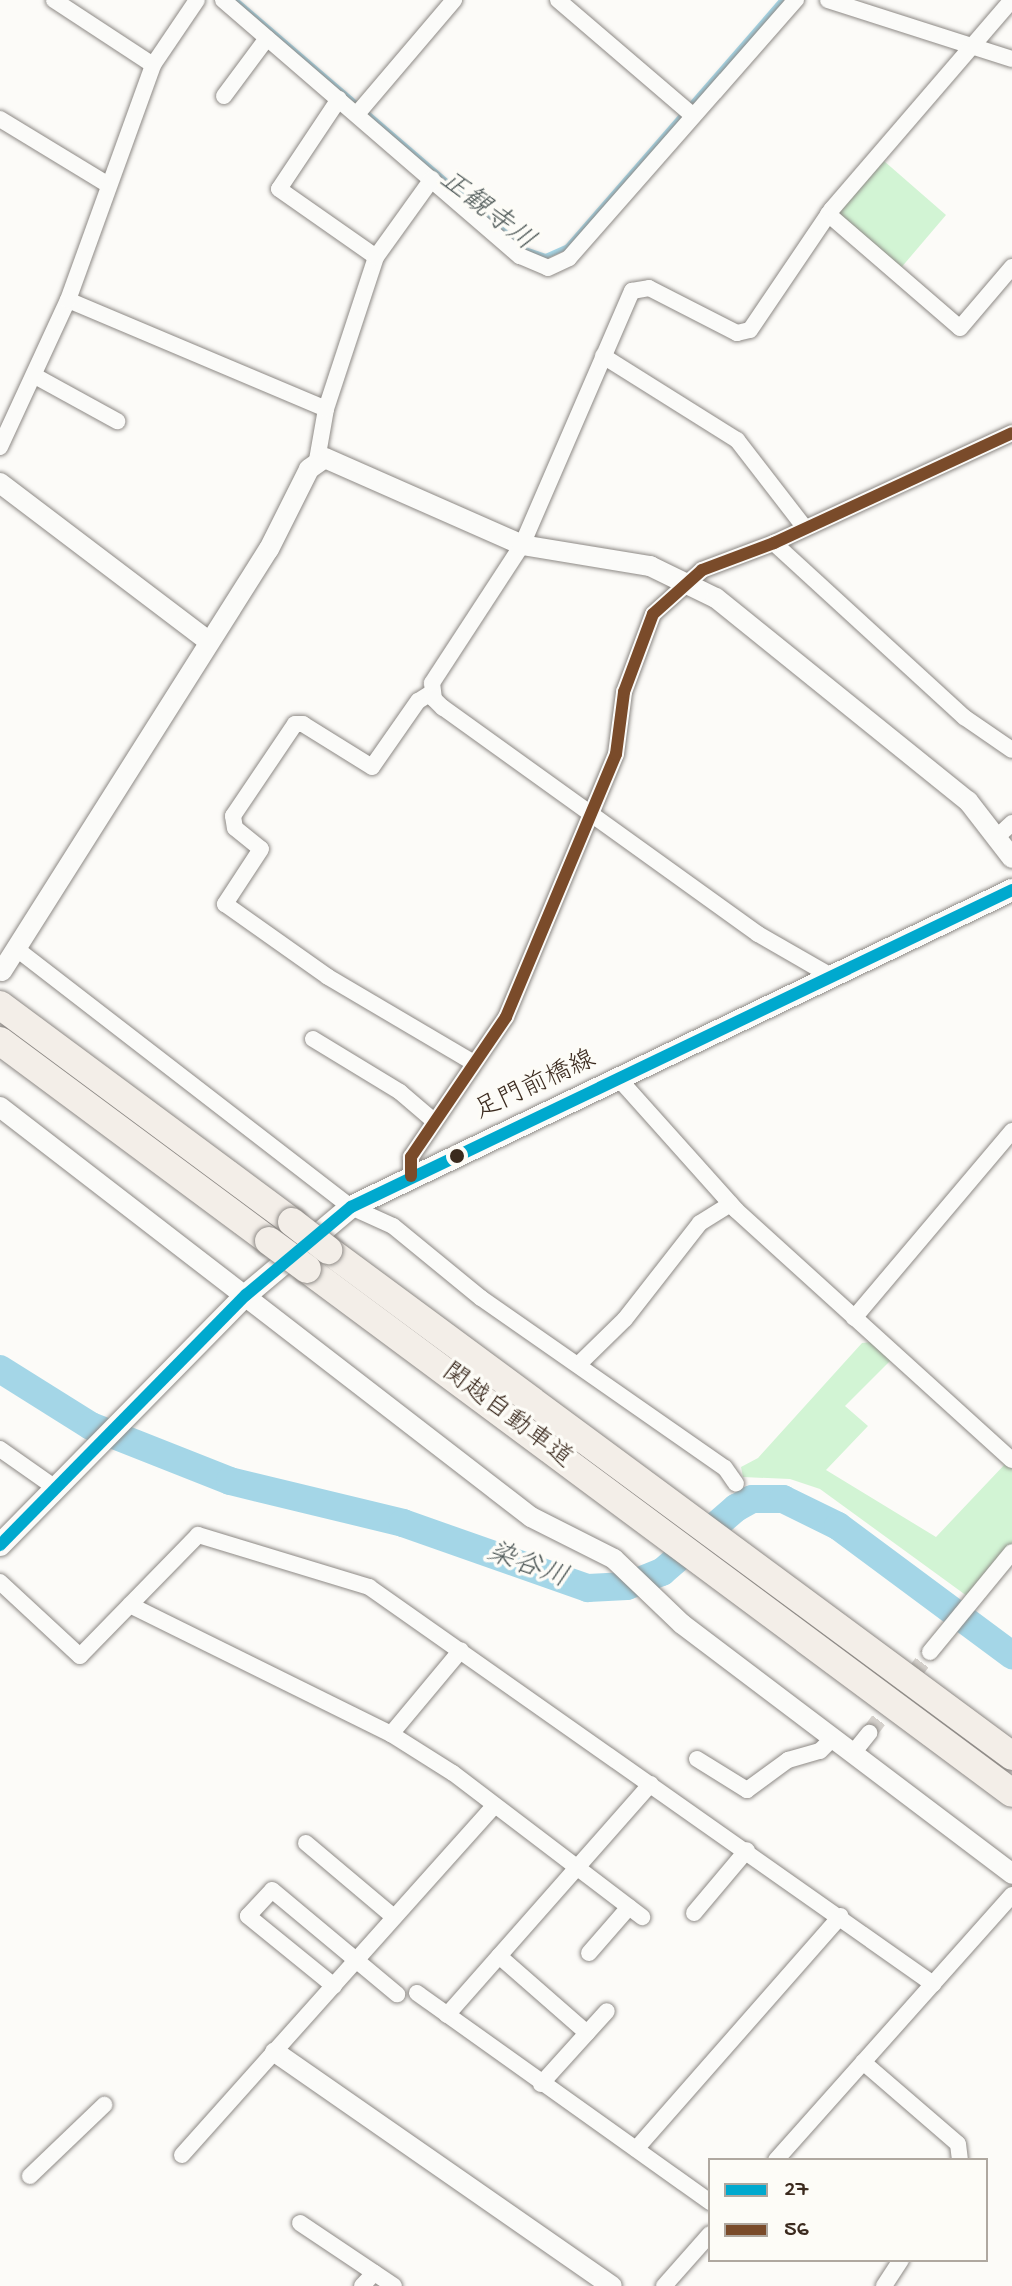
<!DOCTYPE html>
<html>
<head>
<meta charset="utf-8">
<style>
	body { margin:0 }
	#map { position:relative; width:1012px; height:2286px; overflow:hidden; background:#fcfbf8; font-family:"Gochi Hand","Klee One",sans-serif }
	div>[style] { position:absolute }
	.green>* { inset:0; background:#d2f4d4 }
	.stream>* { height:5px; margin:-2.5px; padding:0 2.5px; transform-origin:2.5px; border-radius:2.5px; background:#a4d6e7 }
	.river>* { height:28px; margin:-14px; padding:0 14px; transform-origin:14px; border-radius:14px; background:#a4d6e7 }
	.minor-tunnel>* { height:16px; margin-top:-8px; transform-origin:0; background:repeating-linear-gradient(90deg,#d5d1cc 0 16px,transparent 0 24px) }
	.roads { filter:drop-shadow(0 0 2px #8d8985) drop-shadow(0 0 2px #8d8985) }
	.minor>* { height:16px; margin:-8px; padding:0 8px; transform-origin:8px; border-radius:8px; background:#fbfbf9 }
	.tertiary>* { height:20px; margin:-10px; padding:0 10px; transform-origin:10px; border-radius:10px; background:#fbfbf9 }
	.secondary>* { height:22px; margin:-11px; padding:0 11px; transform-origin:11px; border-radius:11px; background:#fbfbf9 }
	.motorway>* { height:28px; margin:-14px; padding:0 14px; transform-origin:14px; border-radius:14px; background:#f3eee8 }
	.bridges { filter:drop-shadow(0 0 2px #8d8985) drop-shadow(0 0 2px #8d8985) }
	.motorway-bridge>* { height:28px; margin:-14px; padding:0 14px; transform-origin:14px; border-radius:14px; background:#f3eee8 }
	.bus-1>* { height:12px; margin:-6px; padding:0 6px; transform-origin:6px; border-radius:6px; background:#00a9ce }
	.bus-2>* { height:12px; margin:-6px; padding:0 6px; transform-origin:6px; border-radius:6px; background:#7a4b2a }
	.dots>* { width:22px; height:22px; translate:-50% -50%; box-sizing:border-box; border:4px solid #fdfcf7; border-radius:50% }
	span { translate:-50% -50%; white-space:nowrap; text-align:center; line-height:1.15; -webkit-text-stroke:7px #fdfcf7; paint-order:stroke }
	.street-label { font-size:26px; color:#3b2a1e }
	.water-label { font-size:28px; color:#4f5958; font-style:italic }
	.legend { position:absolute; left:708px; top:2158px; width:280px; height:104px; box-sizing:border-box; background:#fdfcf7; border:2px solid #afa8a0; margin:0; padding:10px 14px; list-style:none; font-size:24px; color:#3b2a1e }
	.legend li { display:flex; align-items:center; gap:16px; height:40px }
	.legend b { width:40px; border:2px solid #afa8a0 }
</style>
</head>
<body>
<div id="map">
	<div class="green">
		<i style="clip-path:polygon(884px 161px,946px 215px,900px 269px,839px 218px,840px 211px)"></i>
		<i style="clip-path:polygon(872px 1342px,892px 1359px,845px 1406px,868px 1426px,826px 1470px,936px 1537px,1006px 1463px,1012px 1469px,1012px 1545px,967px 1596px,820px 1489px,790px 1479px,743px 1477px,741px 1467px,758px 1458px,862px 1343px)"></i>
	</div>
	<div class="stream">
		<i style="left:236px;top:0;width:381px;rotate:40.7deg"></i>
		<i style="left:525px;top:249px;width:21px;rotate:19deg"></i>
		<i style="left:545px;top:256px;width:24px;rotate:-24deg"></i>
		<i style="left:567px;top:246px;width:326px;rotate:-49deg"></i>
	</div>
	<div class="river">
		<i style="left:0;top:1369px;width:107px;rotate:32.1deg"></i>
		<i style="left:91px;top:1426px;width:149px;rotate:21.6deg"></i>
		<i style="left:230px;top:1481px;width:178px;rotate:13.6deg"></i>
		<i style="left:403px;top:1523px;width:196px;rotate:19.4deg"></i>
		<i style="left:588px;top:1588px;width:39px;rotate:-3deg"></i>
		<i style="left:627px;top:1586px;width:38px;rotate:-22deg"></i>
		<i style="left:662px;top:1572px;width:98px;rotate:-40.9deg"></i>
		<i style="left:736px;top:1508px;width:18px;rotate:-29deg"></i>
		<i style="left:752px;top:1499px;width:31px"></i>
		<i style="left:783px;top:1499px;width:61px;rotate:26.1deg"></i>
		<i style="left:838px;top:1526px;width:217px;rotate:36.6deg"></i>
	</div>
	<div class="minor-tunnel">
		<i style="left:869px;top:1733px;width:101px;rotate:-53deg"></i>
	</div>
	<div class="roads">
		<div class="minor">
			<i style="left:54px;top:0;width:118px;rotate:33.3deg"></i>
			<i style="left:223px;top:0;width:392px;rotate:40.8deg"></i>
			<i style="left:520px;top:256px;width:30px;rotate:23deg"></i>
			<i style="left:548px;top:268px;width:23px;rotate:-25deg"></i>
			<i style="left:569px;top:258px;width:344px;rotate:-48.7deg"></i>
			<i style="left:558px;top:0;width:177px;rotate:40.6deg"></i>
			<i style="left:828px;top:0;width:193px;rotate:17.8deg"></i>
			<i style="left:224px;top:96px;width:72px;rotate:-53.4deg"></i>
			<i style="left:339px;top:99px;width:108px;rotate:123.7deg"></i>
			<i style="left:279px;top:189px;width:118px;rotate:35deg"></i>
			<i style="left:357px;top:114px;width:150px;rotate:-49.6deg"></i>
			<i style="left:0;top:119px;width:125px;rotate:31.3deg"></i>
			<i style="left:828px;top:214px;width:174px;rotate:40.8deg"></i>
			<i style="left:960px;top:328px;width:80px;rotate:-49.6deg"></i>
			<i style="left:68px;top:300px;width:280px;rotate:22.9deg"></i>
			<i style="left:603px;top:356px;width:158px;rotate:32.1deg"></i>
			<i style="left:737px;top:440px;width:111px;rotate:52.3deg"></i>
			<i style="left:35px;top:376px;width:94px;rotate:28.8deg"></i>
			<i style="left:0;top:447px;width:162px;rotate:-65.2deg"></i>
			<i style="left:68px;top:300px;width:250px;rotate:-70.1deg"></i>
			<i style="left:153px;top:65px;width:78px;rotate:-55.9deg"></i>
			<i style="left:317px;top:460px;width:52px;rotate:-80deg"></i>
			<i style="left:326px;top:409px;width:160px;rotate:-71.8deg"></i>
			<i style="left:376px;top:257px;width:96px;rotate:-54.3deg"></i>
			<i style="left:774px;top:543px;width:258px;rotate:42.5deg"></i>
			<i style="left:964px;top:717px;width:58px;rotate:34.5deg"></i>
			<i style="left:431px;top:693px;width:15px;rotate:148deg"></i>
			<i style="left:418px;top:701px;width:80px;rotate:124.9deg"></i>
			<i style="left:372px;top:767px;width:81px;rotate:-148.1deg"></i>
			<i style="left:303px;top:724px;width:8px;rotate:180deg"></i>
			<i style="left:295px;top:724px;width:111px;rotate:124deg"></i>
			<i style="left:233px;top:816px;width:12px;rotate:81deg"></i>
			<i style="left:235px;top:828px;width:33px;rotate:39deg"></i>
			<i style="left:261px;top:849px;width:66px;rotate:123.2deg"></i>
			<i style="left:225px;top:904px;width:126px;rotate:35.3deg"></i>
			<i style="left:328px;top:977px;width:169px;rotate:30.5deg"></i>
			<i style="left:998px;top:836px;width:19px;rotate:-43deg"></i>
			<i style="left:18px;top:950px;width:421px;rotate:37.7deg"></i>
			<i style="left:351px;top:1207px;width:46px;rotate:24.3deg"></i>
			<i style="left:393px;top:1226px;width:114px;rotate:39.3deg"></i>
			<i style="left:481px;top:1298px;width:297px;rotate:34.9deg"></i>
			<i style="left:725px;top:1468px;width:19px;rotate:55deg"></i>
			<i style="left:831px;top:976px;width:84px;rotate:-150.1deg"></i>
			<i style="left:758px;top:934px;width:388px;rotate:-144.3deg"></i>
			<i style="left:443px;top:708px;width:13px;rotate:-135deg"></i>
			<i style="left:434px;top:699px;width:16px;rotate:-97deg"></i>
			<i style="left:432px;top:683px;width:165px;rotate:-56.9deg"></i>
			<i style="left:522px;top:545px;width:277px;rotate:-66.6deg"></i>
			<i style="left:632px;top:291px;width:17px;rotate:-10deg"></i>
			<i style="left:649px;top:288px;width:99px;rotate:27.1deg"></i>
			<i style="left:737px;top:333px;width:13px;rotate:-13deg"></i>
			<i style="left:750px;top:330px;width:146px;rotate:-55.9deg"></i>
			<i style="left:832px;top:209px;width:276px;rotate:-49.3deg"></i>
			<i style="left:313px;top:1039px;width:102px;rotate:31.3deg"></i>
			<i style="left:400px;top:1092px;width:45px;rotate:40.5deg"></i>
			<i style="left:619px;top:1079px;width:176px;rotate:48.2deg"></i>
			<i style="left:736px;top:1210px;width:372px;rotate:42.2deg"></i>
			<i style="left:411px;top:1176px;width:19px;rotate:-90deg"></i>
			<i style="left:411px;top:1157px;width:169px;rotate:-55.8deg"></i>
			<i style="left:506px;top:1017px;width:285px;rotate:-67.3deg"></i>
			<i style="left:616px;top:754px;width:63px;rotate:-82.6deg"></i>
			<i style="left:624px;top:692px;width:83px;rotate:-69.6deg"></i>
			<i style="left:653px;top:614px;width:66px;rotate:-41.9deg"></i>
			<i style="left:702px;top:570px;width:77px;rotate:-20.6deg"></i>
			<i style="left:774px;top:543px;width:262px;rotate:-24.8deg"></i>
			<i style="left:854px;top:1318px;width:245px;rotate:-49.8deg"></i>
			<i style="left:579px;top:1364px;width:64px;rotate:-44.4deg"></i>
			<i style="left:625px;top:1319px;width:122px;rotate:-52deg"></i>
			<i style="left:700px;top:1223px;width:36px;rotate:-32deg"></i>
			<i style="left:0;top:1449px;width:70px;rotate:35.1deg"></i>
			<i style="left:0;top:1582px;width:109px;rotate:42.8deg"></i>
			<i style="left:80px;top:1656px;width:169px;rotate:-45.7deg"></i>
			<i style="left:198px;top:1535px;width:179px;rotate:16.9deg"></i>
			<i style="left:369px;top:1587px;width:690px;rotate:35.14deg"></i>
			<i style="left:130px;top:1605px;width:291px;rotate:26.3deg"></i>
			<i style="left:391px;top:1734px;width:73px;rotate:32.2deg"></i>
			<i style="left:453px;top:1773px;width:238px;rotate:37.3deg"></i>
			<i style="left:930px;top:1652px;width:129px;rotate:-50.6deg"></i>
			<i style="left:391px;top:1734px;width:109px;rotate:-50.2deg"></i>
			<i style="left:853px;top:1753px;width:26px;rotate:-51deg"></i>
			<i style="left:697px;top:1759px;width:59px;rotate:31.8deg"></i>
			<i style="left:747px;top:1790px;width:51px;rotate:-36.2deg"></i>
			<i style="left:788px;top:1760px;width:33px;rotate:-16deg"></i>
			<i style="left:820px;top:1751px;width:18px;rotate:-45deg"></i>
			<i style="left:306px;top:1843px;width:115px;rotate:40.1deg"></i>
			<i style="left:694px;top:1913px;width:82px;rotate:-49.9deg"></i>
			<i style="left:589px;top:1953px;width:61px;rotate:-49deg"></i>
			<i style="left:499px;top:1956px;width:117px;rotate:41.2deg"></i>
			<i style="left:334px;top:1986px;width:111px;rotate:-140.9deg"></i>
			<i style="left:248px;top:1916px;width:35px;rotate:-47deg"></i>
			<i style="left:272px;top:1890px;width:163px;rotate:39.8deg"></i>
			<i style="left:417px;top:1993px;width:360px;rotate:35.5deg"></i>
			<i style="left:447px;top:2015px;width:308px;rotate:-48.6deg"></i>
			<i style="left:863px;top:2062px;width:125px;rotate:40.8deg"></i>
			<i style="left:958px;top:2144px;width:16px;rotate:83deg"></i>
			<i style="left:541px;top:2084px;width:98px;rotate:-47.9deg"></i>
			<i style="left:636px;top:2149px;width:310px;rotate:-48.7deg"></i>
			<i style="left:182px;top:2155px;width:468px;rotate:-48.2deg"></i>
			<i style="left:776px;top:2160px;width:355px;rotate:-48.3deg"></i>
			<i style="left:30px;top:2176px;width:103px;rotate:-43.8deg"></i>
			<i style="left:300px;top:2223px;width:113px;rotate:33.8deg"></i>
			<i style="left:362px;top:2286px;width:18px;rotate:-47deg"></i>
			<i style="left:664px;top:2286px;width:69px;rotate:-48.5deg"></i>
			<i style="left:884px;top:2286px;width:31px;rotate:-57deg"></i>
		</div>
		<div class="tertiary">
			<i style="left:0;top:483px;width:261px;rotate:37.2deg"></i>
			<i style="left:2px;top:971px;width:499px;rotate:-57.7deg"></i>
			<i style="left:269px;top:549px;width:89px;rotate:-63.4deg"></i>
			<i style="left:309px;top:469px;width:19px;rotate:-35deg"></i>
			<i style="left:325px;top:458px;width:215px;rotate:23.8deg"></i>
			<i style="left:522px;top:545px;width:130px;rotate:9.3deg"></i>
			<i style="left:650px;top:566px;width:73px;rotate:25.9deg"></i>
			<i style="left:716px;top:598px;width:324px;rotate:38.9deg"></i>
			<i style="left:968px;top:801px;width:72px;rotate:52.3deg"></i>
			<i style="left:0;top:1107px;width:671px;rotate:37.67deg"></i>
			<i style="left:531px;top:1517px;width:93px;rotate:26.8deg"></i>
			<i style="left:614px;top:1559px;width:94px;rotate:43.7deg"></i>
			<i style="left:682px;top:1624px;width:414px;rotate:37.1deg"></i>
			<i style="left:275px;top:2052px;width:410px;rotate:34.8deg"></i>
		</div>
		<div class="secondary">
			<i style="left:0;top:1545px;width:351px;rotate:-45.5deg"></i>
			<i style="left:246px;top:1295px;width:137px;rotate:-40deg"></i>
			<i style="left:351px;top:1207px;width:733px;rotate:-25.62deg"></i>
		</div>
		<div class="motorway">
			<i style="left:0;top:1005px;width:364px;rotate:36.6deg"></i>
			<i style="left:0;top:1041px;width:335px;rotate:36.6deg"></i>
			<i style="left:328px;top:1250px;width:851px;rotate:36.49deg"></i>
			<i style="left:307px;top:1269px;width:878px;rotate:36.62deg"></i>
		</div>
	</div>
	<div class="bridges">
		<div class="motorway-bridge">
			<i style="left:292px;top:1222px;width:46px;rotate:37.9deg"></i>
			<i style="left:269px;top:1241px;width:47px;rotate:36.4deg"></i>
		</div>
	</div>
	<div class="bus-1">
		<i style="left:0;top:1545px;width:351px;rotate:-45.5deg"></i>
		<i style="left:246px;top:1295px;width:137px;rotate:-40deg"></i>
		<i style="left:351px;top:1207px;width:733px;rotate:-25.62deg"></i>
	</div>
	<div class="bus-2">
		<i style="left:411px;top:1176px;width:19px;rotate:-90deg"></i>
		<i style="left:411px;top:1157px;width:169px;rotate:-55.8deg"></i>
		<i style="left:506px;top:1017px;width:285px;rotate:-67.3deg"></i>
		<i style="left:616px;top:754px;width:63px;rotate:-82.6deg"></i>
		<i style="left:624px;top:692px;width:83px;rotate:-69.6deg"></i>
		<i style="left:653px;top:614px;width:66px;rotate:-41.9deg"></i>
		<i style="left:702px;top:570px;width:77px;rotate:-20.6deg"></i>
		<i style="left:774px;top:543px;width:262px;rotate:-24.8deg"></i>
	</div>
	<div class="dots">
		<i style="left:457px;top:1156px;background:#3b2a1e"></i>
	</div>
	<div class="street-label">
		<span style="left:536px;top:1087px;rotate:-25deg">足門前橋線</span>
		<span style="left:506px;top:1417px;rotate:37deg">関越自動車道</span>
	</div>
	<div class="water-label">
		<span style="left:486px;top:212px;rotate:38deg">正観寺川</span>
		<span style="left:527px;top:1567px;rotate:20deg">染谷川</span>
	</div>
	<ul class="legend">
	<li><b style="height:10px;background:#00a9ce"></b>27</li>
	<li><b style="height:10px;background:#7a4b2a"></b>56</li>
	</ul>
</div>
</body>
</html>
